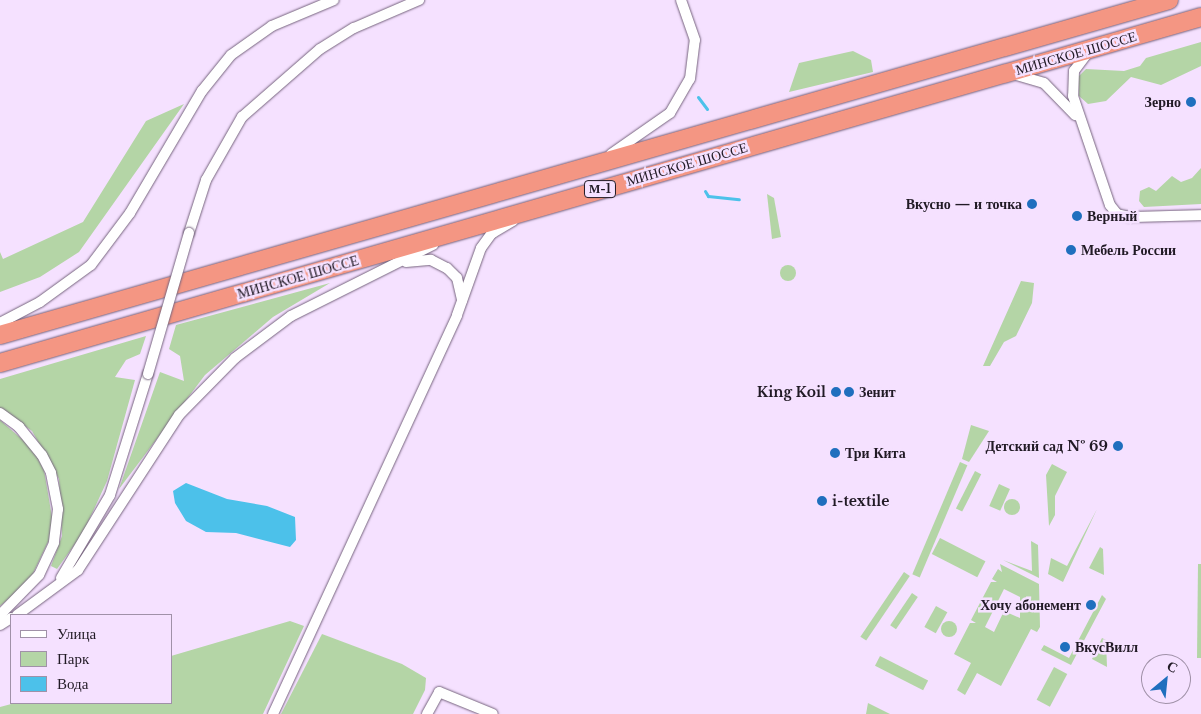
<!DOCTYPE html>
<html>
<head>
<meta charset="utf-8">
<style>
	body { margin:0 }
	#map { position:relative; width:1201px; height:714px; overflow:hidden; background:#f5e1ff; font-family:"Libre Baskerville",serif }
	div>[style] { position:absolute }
	.green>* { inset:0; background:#b4d5a6; transform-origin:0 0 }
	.round { border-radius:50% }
	.water>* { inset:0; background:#4cc1ea }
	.stream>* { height:3px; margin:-1.5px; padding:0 1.5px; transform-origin:1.5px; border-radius:1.5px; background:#4cc1ea }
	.roads { filter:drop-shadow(0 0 1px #76647e) drop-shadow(0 0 1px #76647e) }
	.street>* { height:10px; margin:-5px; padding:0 5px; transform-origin:5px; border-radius:5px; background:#fff }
	.highway>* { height:18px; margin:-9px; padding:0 9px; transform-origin:9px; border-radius:9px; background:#f49683 }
	.bridges { filter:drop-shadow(0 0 1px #76647e) drop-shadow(0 0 1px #76647e) }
	.street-bridge>* { height:10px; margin:-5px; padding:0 5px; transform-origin:5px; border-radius:5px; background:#fff }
	.dots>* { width:14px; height:14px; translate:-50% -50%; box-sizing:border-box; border:2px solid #f5e1ff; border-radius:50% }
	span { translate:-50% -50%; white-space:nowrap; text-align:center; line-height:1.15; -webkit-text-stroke:5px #f5e1ff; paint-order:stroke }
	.shield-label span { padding:1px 4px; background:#f5e1ff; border:1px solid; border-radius:4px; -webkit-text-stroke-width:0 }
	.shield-label { font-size:12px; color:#211a25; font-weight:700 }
	.street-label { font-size:14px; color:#211a25 }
	.poi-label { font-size:14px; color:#211a25; font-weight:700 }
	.right { translate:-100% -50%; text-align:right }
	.left { translate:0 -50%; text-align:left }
	.legend { position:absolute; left:10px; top:614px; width:162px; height:90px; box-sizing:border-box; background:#f5e1ff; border:1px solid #a091a8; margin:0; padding:6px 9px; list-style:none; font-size:15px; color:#211a25 }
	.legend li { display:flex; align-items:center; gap:10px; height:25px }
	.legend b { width:25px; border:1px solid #a091a8 }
	.north { position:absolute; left:1141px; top:654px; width:50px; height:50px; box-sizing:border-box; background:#f5e1ff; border:1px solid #a091a8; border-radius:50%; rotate:28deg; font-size:14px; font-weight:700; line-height:20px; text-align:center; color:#211a25 }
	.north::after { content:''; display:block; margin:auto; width:18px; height:22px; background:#1f6fbe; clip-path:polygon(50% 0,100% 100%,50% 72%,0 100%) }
</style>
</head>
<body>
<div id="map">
	<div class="green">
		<i style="clip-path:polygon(1201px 42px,1201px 66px,1161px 85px,1131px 77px,1106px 101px,1088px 104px,1079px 96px,1078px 77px,1086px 69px,1124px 71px,1140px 66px,1146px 58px)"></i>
		<i style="clip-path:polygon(853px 51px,871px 60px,873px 72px,789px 92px,799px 63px)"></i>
		<i style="clip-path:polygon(184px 104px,79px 252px,40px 277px,0 292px,0 252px,3px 259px,83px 222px,146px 121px)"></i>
		<i style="clip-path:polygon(1201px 168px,1201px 204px,1144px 207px,1139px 201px,1140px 191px,1149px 187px,1156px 191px,1172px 176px,1181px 182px,1192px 178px)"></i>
		<i style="clip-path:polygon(767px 194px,774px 198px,781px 237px,772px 239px)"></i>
		<i class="round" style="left:780px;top:265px;width:16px;height:16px"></i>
		<i style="clip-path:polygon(1021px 281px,1034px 283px,1032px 303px,1016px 336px,1004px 342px,990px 366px,983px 366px)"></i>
		<i style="clip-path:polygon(330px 283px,273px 317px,205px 375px,119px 489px,160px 372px,184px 381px,180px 356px,169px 349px,176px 325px)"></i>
		<i style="clip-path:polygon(146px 336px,140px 354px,126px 360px,115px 377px,135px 380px,107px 481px,83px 533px,57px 569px,51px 566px,62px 536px,59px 479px,32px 431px,0 408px,0 379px)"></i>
		<i style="clip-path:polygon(0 420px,32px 448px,44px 470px,52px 517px,49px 540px,29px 582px,0 606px)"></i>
		<i style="clip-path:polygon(971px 425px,989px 431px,969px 462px,962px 459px)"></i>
		<i style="left:960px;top:462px;width:8px;height:122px;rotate:23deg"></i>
		<i style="clip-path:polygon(1052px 464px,1067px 472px,1055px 496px,1055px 515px,1049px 526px,1046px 475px)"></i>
		<i style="left:975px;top:471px;width:7px;height:42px;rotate:27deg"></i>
		<i style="left:999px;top:484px;width:12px;height:24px;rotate:24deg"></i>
		<i class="round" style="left:1004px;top:499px;width:16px;height:16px"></i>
		<i style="clip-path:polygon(1097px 509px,1063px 582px,1048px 574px,1051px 558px,1067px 566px)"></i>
		<i style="left:940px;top:538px;width:51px;height:18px;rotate:27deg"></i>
		<i style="clip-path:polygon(1031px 541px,1038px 545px,1039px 578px,1003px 560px,1032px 571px)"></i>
		<i style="clip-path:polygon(1100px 547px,1103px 549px,1104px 575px,1089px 568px)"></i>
		<i style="clip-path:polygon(evenodd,1000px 564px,1039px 584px,1040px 627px,1037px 632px,1031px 629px,1001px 686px,977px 673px,965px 695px,957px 690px,971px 663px,954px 654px,970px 623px,976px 623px,971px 620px,991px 582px,997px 582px,992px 579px,998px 569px,1002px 572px,1000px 564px,1004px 589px,1020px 597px,1020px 618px,1004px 611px,994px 632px,985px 627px,1004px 589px)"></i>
		<i style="clip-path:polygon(1198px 564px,1201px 564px,1201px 658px,1197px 658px)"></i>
		<i style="left:904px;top:572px;width:7px;height:78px;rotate:34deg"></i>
		<i style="left:912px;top:593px;width:7px;height:39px;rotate:34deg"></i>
		<i style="clip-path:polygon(1102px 595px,1106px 599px,1071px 665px,1041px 650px,1044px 645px,1069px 658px)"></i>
		<i style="left:936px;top:606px;width:13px;height:24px;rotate:29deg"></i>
		<i style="clip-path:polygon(290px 621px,304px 626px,263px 714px,0 714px,0 707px,15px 703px,171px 703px,171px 656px)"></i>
		<i class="round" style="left:941px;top:621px;width:16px;height:16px"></i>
		<i style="clip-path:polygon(322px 634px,402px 664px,426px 678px,425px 690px,413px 714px,281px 714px)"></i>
		<i style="clip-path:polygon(1102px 638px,1106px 640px,1107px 667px,1092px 659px)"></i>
		<i style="left:880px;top:656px;width:54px;height:11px;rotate:27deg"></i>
		<i style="left:1054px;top:667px;width:15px;height:37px;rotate:28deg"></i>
		<i style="clip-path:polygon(868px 703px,890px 714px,866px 714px)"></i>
	</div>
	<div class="water">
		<i style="clip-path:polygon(186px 483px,227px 499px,267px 506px,295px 517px,296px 540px,290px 547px,236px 533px,206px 532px,186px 521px,175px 503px,173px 491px)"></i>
	</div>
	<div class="stream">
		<i style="left:698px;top:97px;width:15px;rotate:53deg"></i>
		<i style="left:705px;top:191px;width:6px;rotate:59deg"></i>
		<i style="left:708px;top:196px;width:31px;rotate:6deg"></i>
	</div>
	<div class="roads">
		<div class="street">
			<i style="left:1089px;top:51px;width:25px;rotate:127deg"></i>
			<i style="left:1074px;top:71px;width:25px;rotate:92deg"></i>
			<i style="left:1073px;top:96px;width:115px;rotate:71.3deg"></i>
			<i style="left:1110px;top:205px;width:11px;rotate:52deg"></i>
			<i style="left:1117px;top:214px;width:13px;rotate:13deg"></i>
			<i style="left:1130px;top:217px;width:71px;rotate:-1.6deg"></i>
			<i style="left:1013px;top:74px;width:32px;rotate:16deg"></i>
			<i style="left:1044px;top:83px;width:45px;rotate:45.9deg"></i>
			<i style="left:611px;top:154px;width:72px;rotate:-34.8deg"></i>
			<i style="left:670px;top:113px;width:39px;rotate:-60deg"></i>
			<i style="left:690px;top:79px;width:39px;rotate:-83deg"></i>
			<i style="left:695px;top:40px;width:42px;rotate:-109.3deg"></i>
			<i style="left:189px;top:233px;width:56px;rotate:-72.2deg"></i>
			<i style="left:206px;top:180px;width:73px;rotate:-60.3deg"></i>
			<i style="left:242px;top:117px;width:103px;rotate:-41.1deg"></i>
			<i style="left:320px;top:49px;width:40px;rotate:-32deg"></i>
			<i style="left:354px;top:28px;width:71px;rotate:-23.3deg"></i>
			<i style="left:406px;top:262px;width:25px;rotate:-5deg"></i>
			<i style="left:431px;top:260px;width:18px;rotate:27deg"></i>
			<i style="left:447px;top:268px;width:14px;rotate:45deg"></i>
			<i style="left:457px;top:278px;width:23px;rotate:77deg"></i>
			<i style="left:0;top:323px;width:45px;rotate:-27.7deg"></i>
			<i style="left:40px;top:302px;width:63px;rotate:-36deg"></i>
			<i style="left:91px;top:265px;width:65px;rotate:-53.1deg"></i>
			<i style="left:130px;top:213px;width:142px;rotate:-59.5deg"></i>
			<i style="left:202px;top:91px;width:46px;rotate:-51.1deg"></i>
			<i style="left:231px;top:55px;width:50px;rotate:-35.3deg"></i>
			<i style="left:272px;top:26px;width:67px;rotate:-22.8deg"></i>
			<i style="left:0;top:413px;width:24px;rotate:36deg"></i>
			<i style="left:19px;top:427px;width:36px;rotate:51deg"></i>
			<i style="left:42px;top:455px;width:20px;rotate:63deg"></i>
			<i style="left:51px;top:473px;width:37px;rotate:79deg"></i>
			<i style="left:58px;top:509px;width:34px;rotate:97deg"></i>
			<i style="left:54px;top:543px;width:35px;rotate:115deg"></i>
			<i style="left:39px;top:575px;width:56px;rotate:134.3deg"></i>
			<i style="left:61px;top:578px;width:96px;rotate:-59.4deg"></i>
			<i style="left:110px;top:495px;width:127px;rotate:-72.6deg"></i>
			<i style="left:17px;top:615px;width:76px;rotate:-36.4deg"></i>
			<i style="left:78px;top:570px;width:185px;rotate:-56.9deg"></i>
			<i style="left:179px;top:415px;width:80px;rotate:-45.5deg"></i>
			<i style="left:235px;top:358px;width:70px;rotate:-36.9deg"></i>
			<i style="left:291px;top:316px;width:159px;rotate:-26.6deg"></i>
			<i style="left:0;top:625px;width:13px;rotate:-32deg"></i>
			<i style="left:273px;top:714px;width:439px;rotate:-65.2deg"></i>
			<i style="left:457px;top:315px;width:71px;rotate:-70.3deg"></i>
			<i style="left:481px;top:248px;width:17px;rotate:-54deg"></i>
			<i style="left:491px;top:234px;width:26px;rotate:-31deg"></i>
			<i style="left:427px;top:714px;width:25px;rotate:-61deg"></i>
			<i style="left:439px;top:692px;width:58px;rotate:22.2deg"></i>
		</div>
		<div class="highway">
			<i style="left:0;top:335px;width:1216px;rotate:-15.99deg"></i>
			<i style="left:0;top:363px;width:1250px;rotate:-16.07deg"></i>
		</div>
	</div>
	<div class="bridges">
		<div class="street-bridge">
			<i style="left:148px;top:374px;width:147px;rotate:-73.8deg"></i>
		</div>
	</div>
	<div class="dots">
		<i style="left:1191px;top:102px;background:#1f6fbe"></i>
		<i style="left:1032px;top:204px;background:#1f6fbe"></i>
		<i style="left:1077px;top:216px;background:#1f6fbe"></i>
		<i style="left:1071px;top:250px;background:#1f6fbe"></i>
		<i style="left:836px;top:392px;background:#1f6fbe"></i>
		<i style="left:849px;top:392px;background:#1f6fbe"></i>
		<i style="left:1118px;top:446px;background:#1f6fbe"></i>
		<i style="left:835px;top:453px;background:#1f6fbe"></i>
		<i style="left:822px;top:501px;background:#1f6fbe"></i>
		<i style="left:1091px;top:605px;background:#1f6fbe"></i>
		<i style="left:1065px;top:647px;background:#1f6fbe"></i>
	</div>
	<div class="shield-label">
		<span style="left:600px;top:189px">М-1</span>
	</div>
	<div class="street-label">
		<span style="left:1076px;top:53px;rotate:-16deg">МИНСКОЕ ШОССЕ</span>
		<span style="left:687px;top:164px;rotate:-16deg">МИНСКОЕ ШОССЕ</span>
		<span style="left:298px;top:277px;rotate:-16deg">МИНСКОЕ ШОССЕ</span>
	</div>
	<div class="poi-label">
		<span class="right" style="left:1181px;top:102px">Зерно</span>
		<span class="right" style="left:1022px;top:204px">Вкусно — и точка</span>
		<span class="left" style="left:1087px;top:216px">Верный</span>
		<span class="left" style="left:1081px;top:250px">Мебель России</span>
		<span class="right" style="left:826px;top:392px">King Koil</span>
		<span class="left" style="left:859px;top:392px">Зенит</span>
		<span class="right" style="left:1108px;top:446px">Детский сад № 69</span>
		<span class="left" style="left:845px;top:453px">Три Кита</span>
		<span class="left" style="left:832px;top:501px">i-textile</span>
		<span class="right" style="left:1081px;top:605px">Хочу абонемент</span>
		<span class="left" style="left:1075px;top:647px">ВкусВилл</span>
	</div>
	<ul class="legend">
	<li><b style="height:6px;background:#fff"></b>Улица</li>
	<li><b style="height:14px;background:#b4d5a6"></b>Парк</li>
	<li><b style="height:14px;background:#4cc1ea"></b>Вода</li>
	</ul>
	<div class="north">С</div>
</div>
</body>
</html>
